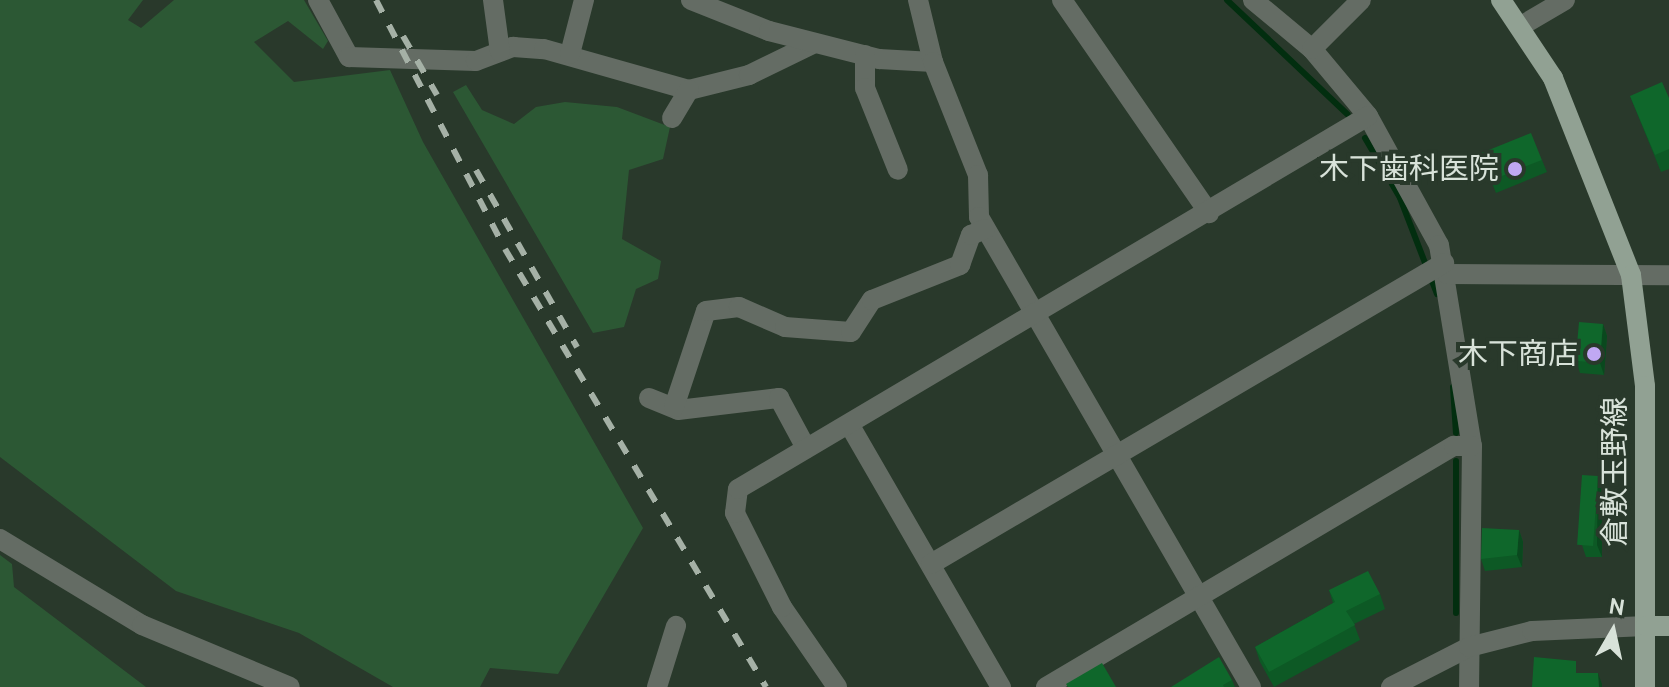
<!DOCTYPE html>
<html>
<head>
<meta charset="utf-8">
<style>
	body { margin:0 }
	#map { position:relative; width:1669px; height:687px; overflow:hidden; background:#29392b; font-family:Cabin,"Noto Sans JP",sans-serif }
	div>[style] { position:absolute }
	.green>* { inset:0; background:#2c5834 }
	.stream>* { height:6px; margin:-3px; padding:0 3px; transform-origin:3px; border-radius:3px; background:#022e0f }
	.minor>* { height:20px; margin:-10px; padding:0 10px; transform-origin:10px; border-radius:10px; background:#646c64 }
	.tertiary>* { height:20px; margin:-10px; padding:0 10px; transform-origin:10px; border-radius:10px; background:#646c64 }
	.primary>* { height:20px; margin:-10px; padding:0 10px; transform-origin:10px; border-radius:10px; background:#91a193 }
	.rail>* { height:6px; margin-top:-3px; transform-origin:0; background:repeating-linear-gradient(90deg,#a5b1a6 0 14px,transparent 0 28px) }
	.wall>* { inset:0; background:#0d5925 }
	.shaded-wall>* { inset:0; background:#0a481e }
	.building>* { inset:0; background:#0f672b; transform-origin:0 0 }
	.dots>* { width:22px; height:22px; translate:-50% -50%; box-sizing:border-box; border:4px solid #29392b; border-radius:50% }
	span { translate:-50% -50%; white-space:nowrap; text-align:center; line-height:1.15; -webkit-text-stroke:8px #29392b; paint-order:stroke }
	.poi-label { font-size:30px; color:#d8e2d9 }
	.right { translate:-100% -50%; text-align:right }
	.street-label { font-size:30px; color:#d8e2d9 }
	.north { position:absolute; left:1573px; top:591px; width:80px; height:80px; -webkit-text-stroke:6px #29392b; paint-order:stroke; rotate:9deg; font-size:22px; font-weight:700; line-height:32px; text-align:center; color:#d8e2d9 }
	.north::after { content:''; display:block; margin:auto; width:28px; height:36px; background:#d8e2d9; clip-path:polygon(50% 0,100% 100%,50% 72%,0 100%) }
</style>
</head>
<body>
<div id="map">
	<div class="green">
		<i style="clip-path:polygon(0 0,143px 0,128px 20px,141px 28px,174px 0,304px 0,328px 41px,323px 49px,288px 21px,254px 42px,294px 82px,390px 70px,423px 142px,643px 528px,558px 674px,490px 668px,480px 687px,393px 687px,299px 633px,176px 591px,0 457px)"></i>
		<i style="clip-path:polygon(466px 85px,482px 110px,514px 124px,536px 107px,565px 102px,617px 107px,670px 127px,663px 159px,629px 170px,622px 239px,661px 261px,658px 279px,636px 289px,624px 327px,593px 333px,453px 92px)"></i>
		<i style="clip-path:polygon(0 555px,12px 564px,14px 587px,146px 687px,0 687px)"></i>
	</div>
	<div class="stream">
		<i style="left:1227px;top:0;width:166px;rotate:43.5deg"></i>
		<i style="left:1365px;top:138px;width:69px;rotate:59.7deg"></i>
		<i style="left:1400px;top:198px;width:103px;rotate:68.9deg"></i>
		<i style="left:1453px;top:387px;width:46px;rotate:86.3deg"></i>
		<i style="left:1456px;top:613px;width:152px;rotate:-90deg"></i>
	</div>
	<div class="minor">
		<i style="left:318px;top:0;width:65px;rotate:61.5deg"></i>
		<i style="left:349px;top:57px;width:127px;rotate:1.8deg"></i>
		<i style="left:476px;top:61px;width:40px;rotate:-21deg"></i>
		<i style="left:513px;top:47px;width:31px;rotate:4deg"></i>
		<i style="left:544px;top:49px;width:151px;rotate:15.8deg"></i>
		<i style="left:689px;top:90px;width:62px;rotate:-14deg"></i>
		<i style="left:749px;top:75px;width:73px;rotate:-25.9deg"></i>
		<i style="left:493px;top:0;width:52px;rotate:82.3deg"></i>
		<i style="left:691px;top:0;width:84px;rotate:21.7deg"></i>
		<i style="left:769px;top:31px;width:114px;rotate:14.3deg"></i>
		<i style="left:879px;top:59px;width:54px;rotate:3.2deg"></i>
		<i style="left:918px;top:0;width:64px;rotate:76.4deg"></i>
		<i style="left:933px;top:62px;width:122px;rotate:68.3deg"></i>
		<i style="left:978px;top:175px;width:42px;rotate:88.6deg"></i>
		<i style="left:979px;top:217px;width:543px;rotate:59.94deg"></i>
		<i style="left:1062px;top:0;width:259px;rotate:55.4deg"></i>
		<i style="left:1253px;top:0;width:77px;rotate:39.7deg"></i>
		<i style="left:1312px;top:49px;width:87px;rotate:50.1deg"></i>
		<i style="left:1368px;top:116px;width:147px;rotate:61.2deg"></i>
		<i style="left:1439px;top:245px;width:204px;rotate:80.7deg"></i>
		<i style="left:1472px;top:446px;width:241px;rotate:90.7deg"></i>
		<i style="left:1521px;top:26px;width:51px;rotate:-30.6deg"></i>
		<i style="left:1312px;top:49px;width:69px;rotate:-45deg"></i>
		<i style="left:570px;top:54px;width:56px;rotate:-75.5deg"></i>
		<i style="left:865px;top:55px;width:33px;rotate:90deg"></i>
		<i style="left:865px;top:88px;width:88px;rotate:68.1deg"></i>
		<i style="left:672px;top:118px;width:33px;rotate:-59deg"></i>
		<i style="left:1447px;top:274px;width:222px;rotate:0.3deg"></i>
		<i style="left:649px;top:398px;width:31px;rotate:22deg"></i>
		<i style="left:678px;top:410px;width:102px;rotate:-6.8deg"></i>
		<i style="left:779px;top:398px;width:57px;rotate:61.6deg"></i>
		<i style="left:674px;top:407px;width:101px;rotate:-71.6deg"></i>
		<i style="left:706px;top:311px;width:33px;rotate:-7deg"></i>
		<i style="left:739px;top:307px;width:50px;rotate:23.5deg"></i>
		<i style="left:785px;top:327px;width:66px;rotate:4.3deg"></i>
		<i style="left:851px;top:332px;width:38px;rotate:-57deg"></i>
		<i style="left:872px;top:300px;width:95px;rotate:-21.7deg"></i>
		<i style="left:960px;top:265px;width:32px;rotate:-70deg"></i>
		<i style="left:971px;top:235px;width:15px;rotate:-23deg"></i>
		<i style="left:849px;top:424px;width:304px;rotate:60deg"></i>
		<i style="left:931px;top:564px;width:595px;rotate:-30.4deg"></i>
		<i style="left:657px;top:687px;width:64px;rotate:-72.7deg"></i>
		<i style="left:837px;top:687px;width:97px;rotate:-124.5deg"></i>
		<i style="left:782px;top:607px;width:105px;rotate:-116.6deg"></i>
		<i style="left:735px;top:513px;width:24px;rotate:-83deg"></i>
		<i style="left:738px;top:489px;width:732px;rotate:-30.63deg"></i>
		<i style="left:1046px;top:687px;width:474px;rotate:-30.6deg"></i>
		<i style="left:1454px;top:446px;width:18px"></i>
	</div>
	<div class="tertiary">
		<i style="left:0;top:539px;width:166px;rotate:31.2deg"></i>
		<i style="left:142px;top:625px;width:160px;rotate:22.7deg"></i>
		<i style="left:1391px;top:687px;width:88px;rotate:-27.1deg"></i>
		<i style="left:1469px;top:647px;width:65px;rotate:-14.3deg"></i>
		<i style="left:1532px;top:631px;width:114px;rotate:-2.5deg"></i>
	</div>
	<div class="primary">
		<i style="left:1501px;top:0;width:94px;rotate:56.3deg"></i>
		<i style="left:1553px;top:78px;width:212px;rotate:68.4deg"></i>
		<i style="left:1631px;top:275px;width:112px;rotate:82.8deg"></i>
		<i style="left:1645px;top:386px;width:301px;rotate:90deg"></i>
		<i style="left:1646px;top:626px;width:23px"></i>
	</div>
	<div class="rail">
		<i style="left:376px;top:0;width:280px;rotate:62.6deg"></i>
		<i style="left:505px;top:249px;width:510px;rotate:59.21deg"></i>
		<i style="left:403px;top:36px;width:68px;rotate:60deg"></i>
		<i style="left:476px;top:170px;width:204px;rotate:60.3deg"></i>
	</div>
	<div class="wall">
		<i style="clip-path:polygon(1630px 96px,1669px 98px,1669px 169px,1661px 172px)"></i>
		<i style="clip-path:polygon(1480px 154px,1542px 160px,1547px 172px,1496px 193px)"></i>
		<i style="clip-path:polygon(1603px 324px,1607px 336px,1604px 375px,1580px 373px,1576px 361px)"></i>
		<i style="clip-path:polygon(1598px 476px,1602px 488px,1602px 557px,1586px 557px,1582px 545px)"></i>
		<i style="clip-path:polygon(1519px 530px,1523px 542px,1522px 567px,1485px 571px,1481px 559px)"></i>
		<i style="clip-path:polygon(1329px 590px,1380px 594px,1385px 609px,1354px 624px,1360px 640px,1274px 687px,1260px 662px,1255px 647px,1333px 603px)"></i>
		<i style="clip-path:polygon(1232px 680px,1235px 687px,1171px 687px)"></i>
	</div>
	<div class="shaded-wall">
		<i style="clip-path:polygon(1603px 324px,1607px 336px,1604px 375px,1600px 363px)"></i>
		<i style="clip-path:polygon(1598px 476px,1602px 488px,1602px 557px,1597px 545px)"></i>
		<i style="clip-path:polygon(1519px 530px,1523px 542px,1522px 567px,1517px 555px)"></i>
		<i style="clip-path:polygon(1598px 673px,1602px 684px,1602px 687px,1599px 687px)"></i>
	</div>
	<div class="building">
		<i style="clip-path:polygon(1662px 82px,1669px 98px,1669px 149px,1655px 155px,1630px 96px)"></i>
		<i style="left:1531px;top:133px;width:29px;height:55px;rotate:68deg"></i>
		<i style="left:1579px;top:322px;width:24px;height:39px;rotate:5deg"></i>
		<i style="left:1582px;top:475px;width:16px;height:70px;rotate:4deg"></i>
		<i style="clip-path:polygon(1482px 528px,1519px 530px,1517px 555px,1481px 559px)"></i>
		<i style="clip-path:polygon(1368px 571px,1380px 594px,1346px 611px,1355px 625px,1269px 672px,1255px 647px,1335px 602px,1329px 590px)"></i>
		<i style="clip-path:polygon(1219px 657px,1232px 680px,1223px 685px,1224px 687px,1171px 687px)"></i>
		<i style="clip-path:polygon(1534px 657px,1576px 661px,1576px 673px,1598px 673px,1599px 687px,1532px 687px)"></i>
		<i style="clip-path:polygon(1102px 663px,1116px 687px,1068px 687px,1066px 684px)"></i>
	</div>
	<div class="dots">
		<i style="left:1515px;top:169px;background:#c0a8f3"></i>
		<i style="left:1594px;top:354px;background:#c0a8f3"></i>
	</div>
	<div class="poi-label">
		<span class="right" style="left:1499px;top:169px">木下歯科医院</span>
		<span class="right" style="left:1578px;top:354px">木下商店</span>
	</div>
	<div class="street-label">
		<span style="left:1615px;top:472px;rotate:-90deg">倉敷玉野線</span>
	</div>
	<div class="north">N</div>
</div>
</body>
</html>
